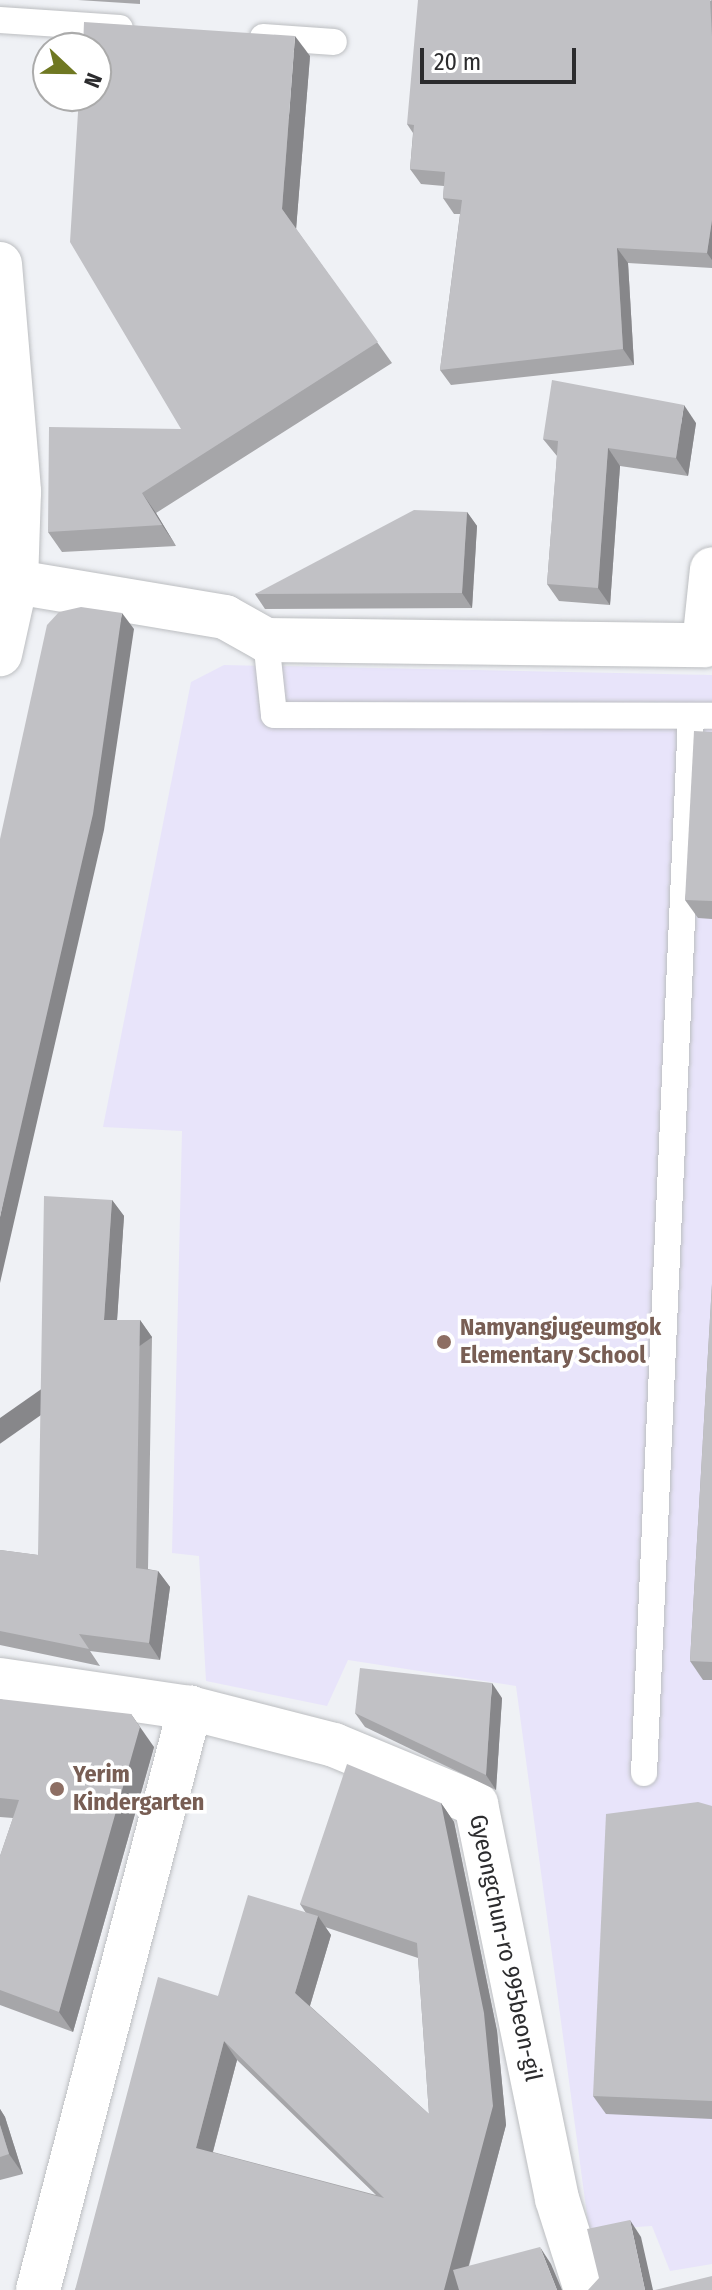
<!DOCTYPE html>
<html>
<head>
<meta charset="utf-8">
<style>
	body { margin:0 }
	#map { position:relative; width:712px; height:2290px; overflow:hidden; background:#eff1f5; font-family:"Fira Sans Condensed",sans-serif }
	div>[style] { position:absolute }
	.education>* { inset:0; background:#e8e4fa }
	.roads { filter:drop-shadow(0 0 2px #bcbec1) drop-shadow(0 0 2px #bcbec1) }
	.service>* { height:26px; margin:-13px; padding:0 13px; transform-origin:13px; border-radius:13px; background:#fff }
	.minor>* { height:44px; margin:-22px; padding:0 22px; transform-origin:22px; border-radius:22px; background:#fff }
	.wall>* { inset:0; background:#a6a6a9 }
	.shaded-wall>* { inset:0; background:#87878a; transform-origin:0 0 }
	.building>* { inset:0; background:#c1c1c5 }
	.dots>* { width:22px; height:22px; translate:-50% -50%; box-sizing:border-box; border:4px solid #fff; border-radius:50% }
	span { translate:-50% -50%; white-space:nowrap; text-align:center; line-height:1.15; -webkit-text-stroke:7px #fff; paint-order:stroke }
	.education-label { font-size:24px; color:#785e54; font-weight:700 }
	.left { translate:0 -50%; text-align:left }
	.street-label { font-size:24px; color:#2c2c2e }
	.north { position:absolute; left:32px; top:32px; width:80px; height:80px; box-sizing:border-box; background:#fff; border:2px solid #ababab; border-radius:50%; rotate:112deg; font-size:22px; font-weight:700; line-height:32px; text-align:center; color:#2c2c2e }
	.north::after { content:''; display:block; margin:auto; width:28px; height:36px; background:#6f7822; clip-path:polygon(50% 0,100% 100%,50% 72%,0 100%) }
	.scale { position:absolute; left:420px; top:48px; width:156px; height:36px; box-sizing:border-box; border:4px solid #2c2c2e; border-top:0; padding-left:10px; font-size:24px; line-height:28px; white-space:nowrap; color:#2c2c2e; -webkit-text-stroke:6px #fff; paint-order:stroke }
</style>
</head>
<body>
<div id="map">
	<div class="education">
		<i style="clip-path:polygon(224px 665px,712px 675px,712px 2264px,670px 2271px,652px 2226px,589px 2230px,516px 1686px,348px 1660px,327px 1706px,206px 1681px,199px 1556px,172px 1553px,182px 1131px,103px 1127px,191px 682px)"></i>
	</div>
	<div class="roads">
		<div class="service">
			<i style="left:0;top:20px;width:120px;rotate:3.8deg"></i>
			<i style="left:263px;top:37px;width:71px;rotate:4deg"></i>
			<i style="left:266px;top:640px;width:75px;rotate:83.9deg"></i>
			<i style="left:274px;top:715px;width:438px;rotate:0.1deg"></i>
			<i style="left:644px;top:1773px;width:1058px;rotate:-87.45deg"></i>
		</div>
		<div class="minor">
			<i style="left:0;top:264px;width:229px;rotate:85.2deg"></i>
			<i style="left:19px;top:492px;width:90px;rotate:91.9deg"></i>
			<i style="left:16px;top:582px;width:74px;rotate:102.5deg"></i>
			<i style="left:16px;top:582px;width:212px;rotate:9.5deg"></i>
			<i style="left:225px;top:617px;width:47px;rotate:29.3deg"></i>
			<i style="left:266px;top:640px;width:438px;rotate:0.7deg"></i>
			<i style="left:704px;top:645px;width:76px;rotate:-84deg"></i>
			<i style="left:0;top:1680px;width:192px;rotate:8.4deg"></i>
			<i style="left:190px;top:1708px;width:149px;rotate:14.4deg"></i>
			<i style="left:334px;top:1745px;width:154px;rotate:22.6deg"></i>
			<i style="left:476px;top:1804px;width:403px;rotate:78.4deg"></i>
			<i style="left:557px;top:2199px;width:96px;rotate:72.3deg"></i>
			<i style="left:38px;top:2290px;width:602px;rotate:-75.36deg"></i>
		</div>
	</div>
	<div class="wall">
		<i style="clip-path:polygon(78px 0,140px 0,140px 4px)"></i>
		<i style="clip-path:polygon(712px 0,712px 268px,628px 263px,634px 365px,451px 385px,440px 370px,460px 214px,454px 214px,443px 198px,444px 186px,421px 184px,410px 169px,413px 133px,407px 124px)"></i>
		<i style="clip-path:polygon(310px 56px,296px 229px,392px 363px,156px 513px,176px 546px,62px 552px,48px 532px,181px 429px)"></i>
		<i style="clip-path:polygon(696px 423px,688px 476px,620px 466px,610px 605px,559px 601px,547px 584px,557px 456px,543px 439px)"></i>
		<i style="clip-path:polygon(467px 512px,477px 526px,472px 608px,265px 609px,255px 594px)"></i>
		<i style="clip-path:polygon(712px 732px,712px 919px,698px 918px,685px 900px)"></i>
		<i style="clip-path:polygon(112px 1200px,124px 1216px,117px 1320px,140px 1320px,152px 1337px,148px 1569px,158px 1571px,170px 1587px,160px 1660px,90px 1651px,100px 1666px,0 1645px,0 1550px,38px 1555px)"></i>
		<i style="clip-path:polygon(712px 1284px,712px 1680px,703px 1680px,690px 1661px)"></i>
		<i style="clip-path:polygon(502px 1698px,496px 1790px,365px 1727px,355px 1713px)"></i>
		<i style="clip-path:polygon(0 1699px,154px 1747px,73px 2032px,0 2005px,0 1856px,13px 1818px,0 1817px)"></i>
		<i style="clip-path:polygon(evenodd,441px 1803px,454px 1822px,497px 2031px,506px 2125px,469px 2266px,551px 2264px,75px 2290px,218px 1996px,306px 1913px,300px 1904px,441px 1803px,325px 1927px,418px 1958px,429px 2114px,310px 2006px,331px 1935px,325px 1927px,441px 1803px,237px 2060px,376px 2195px,213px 2152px,237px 2060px)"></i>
		<i style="clip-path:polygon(712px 1806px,712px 2119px,606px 2114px,593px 2096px)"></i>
		<i style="clip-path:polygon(0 2109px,5px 2117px,23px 2174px,0 2180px)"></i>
	</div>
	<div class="shaded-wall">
		<i style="clip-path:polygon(295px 36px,310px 56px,296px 230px,282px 209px)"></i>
		<i style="clip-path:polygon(712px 220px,712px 260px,707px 253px)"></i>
		<i style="clip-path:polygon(617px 248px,628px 263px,634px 365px,623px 349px)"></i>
		<i style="clip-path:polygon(684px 405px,696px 423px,688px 476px,676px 458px)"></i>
		<i style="clip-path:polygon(608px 448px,620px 466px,610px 605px,598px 588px)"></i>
		<i style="clip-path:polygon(142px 493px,156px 513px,176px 546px,162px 525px)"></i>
		<i style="clip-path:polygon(467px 512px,477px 526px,472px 608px,462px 593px)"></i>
		<i style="clip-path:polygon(122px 613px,134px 629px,104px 830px,0 1283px,0 1217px)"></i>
		<i style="clip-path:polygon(112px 1200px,124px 1216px,116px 1336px,104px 1320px)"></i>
		<i style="left:140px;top:1320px;width:21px;height:248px;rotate:55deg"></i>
		<i style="clip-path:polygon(158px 1571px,170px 1587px,160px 1660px,149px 1643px)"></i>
		<i style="clip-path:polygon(492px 1683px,502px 1698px,496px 1790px,486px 1775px)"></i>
		<i style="clip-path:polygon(131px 1714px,154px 1747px,73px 2032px,59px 2012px)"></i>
		<i style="clip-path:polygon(441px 1803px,454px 1822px,497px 2031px,506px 2125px,462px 2290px,444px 2290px)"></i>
		<i style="clip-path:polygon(318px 1916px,331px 1935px,308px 2012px,295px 1993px)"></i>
		<i style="clip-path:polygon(224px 2041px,237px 2060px,209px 2166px,196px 2148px)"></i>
		<i style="clip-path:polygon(0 2109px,5px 2117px,23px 2174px,9px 2154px,0 2125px)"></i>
		<i style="clip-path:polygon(630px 2220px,641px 2237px,653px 2290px,645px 2290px)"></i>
		<i style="clip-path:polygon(540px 2247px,551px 2264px,562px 2290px,557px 2290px)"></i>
	</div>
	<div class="building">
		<i style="clip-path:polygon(418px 0,710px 0,712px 36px,712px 220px,707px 253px,617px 248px,623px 349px,440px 370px,462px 200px,443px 198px,445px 172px,410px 169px,414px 125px,407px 124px)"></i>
		<i style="clip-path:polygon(84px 22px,295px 36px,282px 209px,378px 342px,142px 493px,162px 525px,48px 532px,49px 427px,181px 429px,70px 242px,79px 96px,96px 96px,96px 48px,83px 48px)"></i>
		<i style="clip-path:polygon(552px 380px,684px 405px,676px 458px,608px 448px,598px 588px,547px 584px,558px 441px,543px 439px)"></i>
		<i style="clip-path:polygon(414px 510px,467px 512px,462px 593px,255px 594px)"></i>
		<i style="clip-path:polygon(81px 607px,122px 613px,93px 814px,0 1217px,0 839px,47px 625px,59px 612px)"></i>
		<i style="clip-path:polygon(694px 731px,712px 732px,712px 901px,685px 900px)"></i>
		<i style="clip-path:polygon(44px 1196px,112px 1200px,104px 1320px,140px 1320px,136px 1568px,158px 1571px,149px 1643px,79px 1634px,89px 1649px,0 1631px,0 1550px,38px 1555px)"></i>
		<i style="clip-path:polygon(712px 1284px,712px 1662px,690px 1661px)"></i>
		<i style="clip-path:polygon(360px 1668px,492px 1683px,486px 1775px,355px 1713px)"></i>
		<i style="clip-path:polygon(0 1699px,131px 1714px,140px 1727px,59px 2012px,0 1990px,0 1856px,19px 1800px,0 1798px)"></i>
		<i style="clip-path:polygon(evenodd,347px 1764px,441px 1803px,484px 2013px,493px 2106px,444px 2290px,75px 2290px,158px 1977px,218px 1996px,248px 1895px,318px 1916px,295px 1993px,429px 2114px,417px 1943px,300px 1904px,347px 1764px,224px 2041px,384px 2198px,196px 2148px,224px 2041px)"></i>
		<i style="clip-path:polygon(698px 1802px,712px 1806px,712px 2101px,593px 2096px,606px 1814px)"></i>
		<i style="clip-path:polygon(0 2125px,9px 2154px,0 2157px)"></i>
		<i style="clip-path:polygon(630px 2220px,645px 2290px,588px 2290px,599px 2278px,587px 2229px)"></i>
		<i style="clip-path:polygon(540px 2247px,557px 2290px,459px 2290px,453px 2270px)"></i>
		<i style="clip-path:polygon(712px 2276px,712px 2290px,655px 2290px)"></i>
	</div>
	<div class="dots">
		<i style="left:444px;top:1342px;background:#8d6e63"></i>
		<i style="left:57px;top:1789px;background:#8d6e63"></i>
	</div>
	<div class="education-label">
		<span class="left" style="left:460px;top:1342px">Namyangjugeumgok<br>Elementary School</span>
		<span class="left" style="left:73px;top:1789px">Yerim<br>Kindergarten</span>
	</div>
	<div class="street-label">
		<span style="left:505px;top:1948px;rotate:78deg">Gyeongchun-ro 995beon-gil</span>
	</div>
	<div class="north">N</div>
	<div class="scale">20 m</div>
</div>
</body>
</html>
